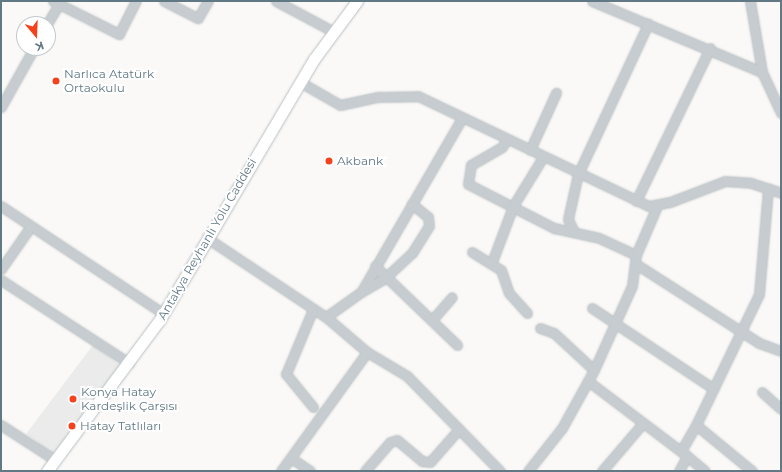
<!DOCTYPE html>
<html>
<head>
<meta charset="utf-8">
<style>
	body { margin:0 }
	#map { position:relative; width:782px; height:472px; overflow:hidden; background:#faf9f7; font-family:Montserrat,sans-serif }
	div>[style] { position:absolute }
	.built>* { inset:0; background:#eaebea; transform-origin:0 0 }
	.roads { filter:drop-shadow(0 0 1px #b9bfc2) drop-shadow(0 0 1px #b9bfc2) }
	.minor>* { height:9px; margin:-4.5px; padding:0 4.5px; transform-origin:4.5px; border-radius:4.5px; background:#c6cccf }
	.major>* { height:11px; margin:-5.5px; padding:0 5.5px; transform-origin:5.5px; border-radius:5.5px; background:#fff }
	.dots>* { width:11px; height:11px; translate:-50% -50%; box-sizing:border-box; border:2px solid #fff; border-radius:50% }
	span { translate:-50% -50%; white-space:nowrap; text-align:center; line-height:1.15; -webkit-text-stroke:4px #fff; paint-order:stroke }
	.poi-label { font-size:12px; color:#617885 }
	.left { translate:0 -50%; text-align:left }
	.street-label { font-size:12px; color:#617885 }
	.frame { position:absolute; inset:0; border:2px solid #617885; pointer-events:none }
	.north { position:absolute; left:16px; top:16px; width:40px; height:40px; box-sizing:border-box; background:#fff; border:1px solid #c0c9ce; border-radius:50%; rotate:161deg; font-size:11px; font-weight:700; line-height:16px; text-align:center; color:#617885 }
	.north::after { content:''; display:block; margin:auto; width:14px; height:18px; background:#f5411c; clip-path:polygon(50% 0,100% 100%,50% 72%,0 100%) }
</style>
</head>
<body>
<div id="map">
	<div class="built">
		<i style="left:93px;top:345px;width:34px;height:111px;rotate:37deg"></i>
	</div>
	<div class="roads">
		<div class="minor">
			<i style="left:53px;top:1px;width:74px;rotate:26.6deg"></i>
			<i style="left:119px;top:34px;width:37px;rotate:-63deg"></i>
			<i style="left:164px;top:1px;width:38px;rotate:27deg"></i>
			<i style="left:198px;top:18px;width:20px;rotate:-60deg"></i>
			<i style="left:276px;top:1px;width:66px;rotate:28.1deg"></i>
			<i style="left:592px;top:1px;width:184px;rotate:22.7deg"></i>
			<i style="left:750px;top:1px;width:72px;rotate:80.4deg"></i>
			<i style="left:762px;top:72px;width:45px;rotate:65.1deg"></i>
			<i style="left:47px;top:24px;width:23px;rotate:-59deg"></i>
			<i style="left:300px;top:82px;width:46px;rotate:29.9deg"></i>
			<i style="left:340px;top:105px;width:40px;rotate:-12deg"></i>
			<i style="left:379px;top:97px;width:39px;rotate:-1deg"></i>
			<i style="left:418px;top:96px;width:256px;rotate:25.5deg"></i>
			<i style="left:649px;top:206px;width:21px;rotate:-11deg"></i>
			<i style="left:670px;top:202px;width:59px;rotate:-20.9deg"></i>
			<i style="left:725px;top:181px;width:26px;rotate:4deg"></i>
			<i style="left:751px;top:183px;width:32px;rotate:18deg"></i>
			<i style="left:1px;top:107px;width:68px;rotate:-60.8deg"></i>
			<i style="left:462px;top:118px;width:201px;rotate:120.1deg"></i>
			<i style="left:361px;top:292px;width:43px;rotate:144.5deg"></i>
			<i style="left:326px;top:317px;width:54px;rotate:40.5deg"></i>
			<i style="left:367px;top:352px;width:47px;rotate:31deg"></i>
			<i style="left:407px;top:376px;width:133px;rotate:45.6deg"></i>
			<i style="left:507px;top:139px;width:9px;rotate:122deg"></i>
			<i style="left:502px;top:147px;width:36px;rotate:150deg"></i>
			<i style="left:471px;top:165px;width:19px;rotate:99deg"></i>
			<i style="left:468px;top:184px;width:97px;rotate:27.1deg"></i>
			<i style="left:554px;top:228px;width:46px;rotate:12.5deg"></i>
			<i style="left:599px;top:238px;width:41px;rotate:24.7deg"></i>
			<i style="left:530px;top:150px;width:63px;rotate:-65.5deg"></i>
			<i style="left:636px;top:201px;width:170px;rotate:-64.2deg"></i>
			<i style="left:1px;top:206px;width:196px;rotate:33.5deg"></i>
			<i style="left:574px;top:232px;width:14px;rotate:-115deg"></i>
			<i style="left:568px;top:219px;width:46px;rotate:-77.5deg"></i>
			<i style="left:578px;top:174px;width:166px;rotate:-65deg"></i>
			<i style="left:207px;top:238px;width:143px;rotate:33.6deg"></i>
			<i style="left:472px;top:252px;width:34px;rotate:32deg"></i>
			<i style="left:501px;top:270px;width:24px;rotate:71deg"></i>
			<i style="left:509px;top:293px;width:27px;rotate:48deg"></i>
			<i style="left:492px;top:262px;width:60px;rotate:-69.4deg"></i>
			<i style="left:513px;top:206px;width:57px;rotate:-58.5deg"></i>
			<i style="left:636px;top:264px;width:146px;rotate:32.7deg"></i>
			<i style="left:759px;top:343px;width:23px;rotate:20deg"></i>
			<i style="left:375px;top:266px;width:114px;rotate:43.9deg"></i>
			<i style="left:1px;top:269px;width:52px;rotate:-55.1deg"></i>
			<i style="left:1px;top:280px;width:153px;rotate:33deg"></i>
			<i style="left:361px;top:292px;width:28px;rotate:-30deg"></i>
			<i style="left:385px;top:278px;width:37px;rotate:-43deg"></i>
			<i style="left:412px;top:253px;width:32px;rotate:-58deg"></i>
			<i style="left:429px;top:226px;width:9px;rotate:-96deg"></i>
			<i style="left:428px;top:217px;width:21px;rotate:-141deg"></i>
			<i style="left:592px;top:308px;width:146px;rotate:33.6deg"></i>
			<i style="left:432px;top:320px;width:30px;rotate:-49deg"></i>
			<i style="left:540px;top:328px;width:15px;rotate:20deg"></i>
			<i style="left:554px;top:333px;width:54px;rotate:42.8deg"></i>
			<i style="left:588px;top:381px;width:124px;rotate:37.1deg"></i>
			<i style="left:687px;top:456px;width:17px;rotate:118deg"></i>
			<i style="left:762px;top:392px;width:25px;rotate:42deg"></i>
			<i style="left:313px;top:407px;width:43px;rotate:-129.3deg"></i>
			<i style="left:286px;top:374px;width:70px;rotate:-67.4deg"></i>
			<i style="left:1px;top:425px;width:64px;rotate:32.9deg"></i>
			<i style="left:681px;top:451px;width:30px;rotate:-60deg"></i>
			<i style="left:687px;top:456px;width:23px;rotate:40deg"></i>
			<i style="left:291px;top:458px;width:23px;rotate:34deg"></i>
			<i style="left:281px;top:471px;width:147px;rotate:-54.1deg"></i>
			<i style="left:365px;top:471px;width:38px;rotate:-49deg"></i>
			<i style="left:390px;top:442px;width:7px;rotate:-16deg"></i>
			<i style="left:397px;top:440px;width:33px;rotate:40deg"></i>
			<i style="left:422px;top:461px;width:8px;rotate:7deg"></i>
			<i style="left:430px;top:462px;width:44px;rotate:-48.7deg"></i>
			<i style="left:528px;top:471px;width:55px;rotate:-51.7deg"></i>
			<i style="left:562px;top:428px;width:66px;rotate:-61.1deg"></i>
			<i style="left:594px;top:370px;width:92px;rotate:-65.7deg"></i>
			<i style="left:632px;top:286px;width:31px;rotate:-83deg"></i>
			<i style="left:636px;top:255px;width:53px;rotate:-66.8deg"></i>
			<i style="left:602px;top:471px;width:63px;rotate:-49.5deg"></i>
			<i style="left:752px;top:471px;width:72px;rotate:-140.6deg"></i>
			<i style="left:696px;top:425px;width:145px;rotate:-64.3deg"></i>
			<i style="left:759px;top:294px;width:106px;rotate:-85.1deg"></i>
		</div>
		<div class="major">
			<i style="left:47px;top:471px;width:187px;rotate:-53.3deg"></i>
			<i style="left:159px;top:321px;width:304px;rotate:-59.4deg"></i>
			<i style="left:314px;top:59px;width:72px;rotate:-53.4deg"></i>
		</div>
	</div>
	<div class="dots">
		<i style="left:56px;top:81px;background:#f5411c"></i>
		<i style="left:329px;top:161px;background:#f5411c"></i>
		<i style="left:73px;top:399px;background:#f5411c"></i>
		<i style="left:72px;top:426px;background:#f5411c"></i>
	</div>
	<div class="poi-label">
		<span class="left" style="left:64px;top:81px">Narlıca Atatürk<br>Ortaokulu</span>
		<span class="left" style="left:337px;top:161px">Akbank</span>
		<span class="left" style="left:81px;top:399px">Konya Hatay<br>Kardeşlik Çarşısı</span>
		<span class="left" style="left:80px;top:426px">Hatay Tatlıları</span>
	</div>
	<div class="street-label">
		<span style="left:207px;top:239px;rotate:-60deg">Antakya Reyhanlı Yolu Caddesi</span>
	</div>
	<div class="frame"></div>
	<div class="north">K</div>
</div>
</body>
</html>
